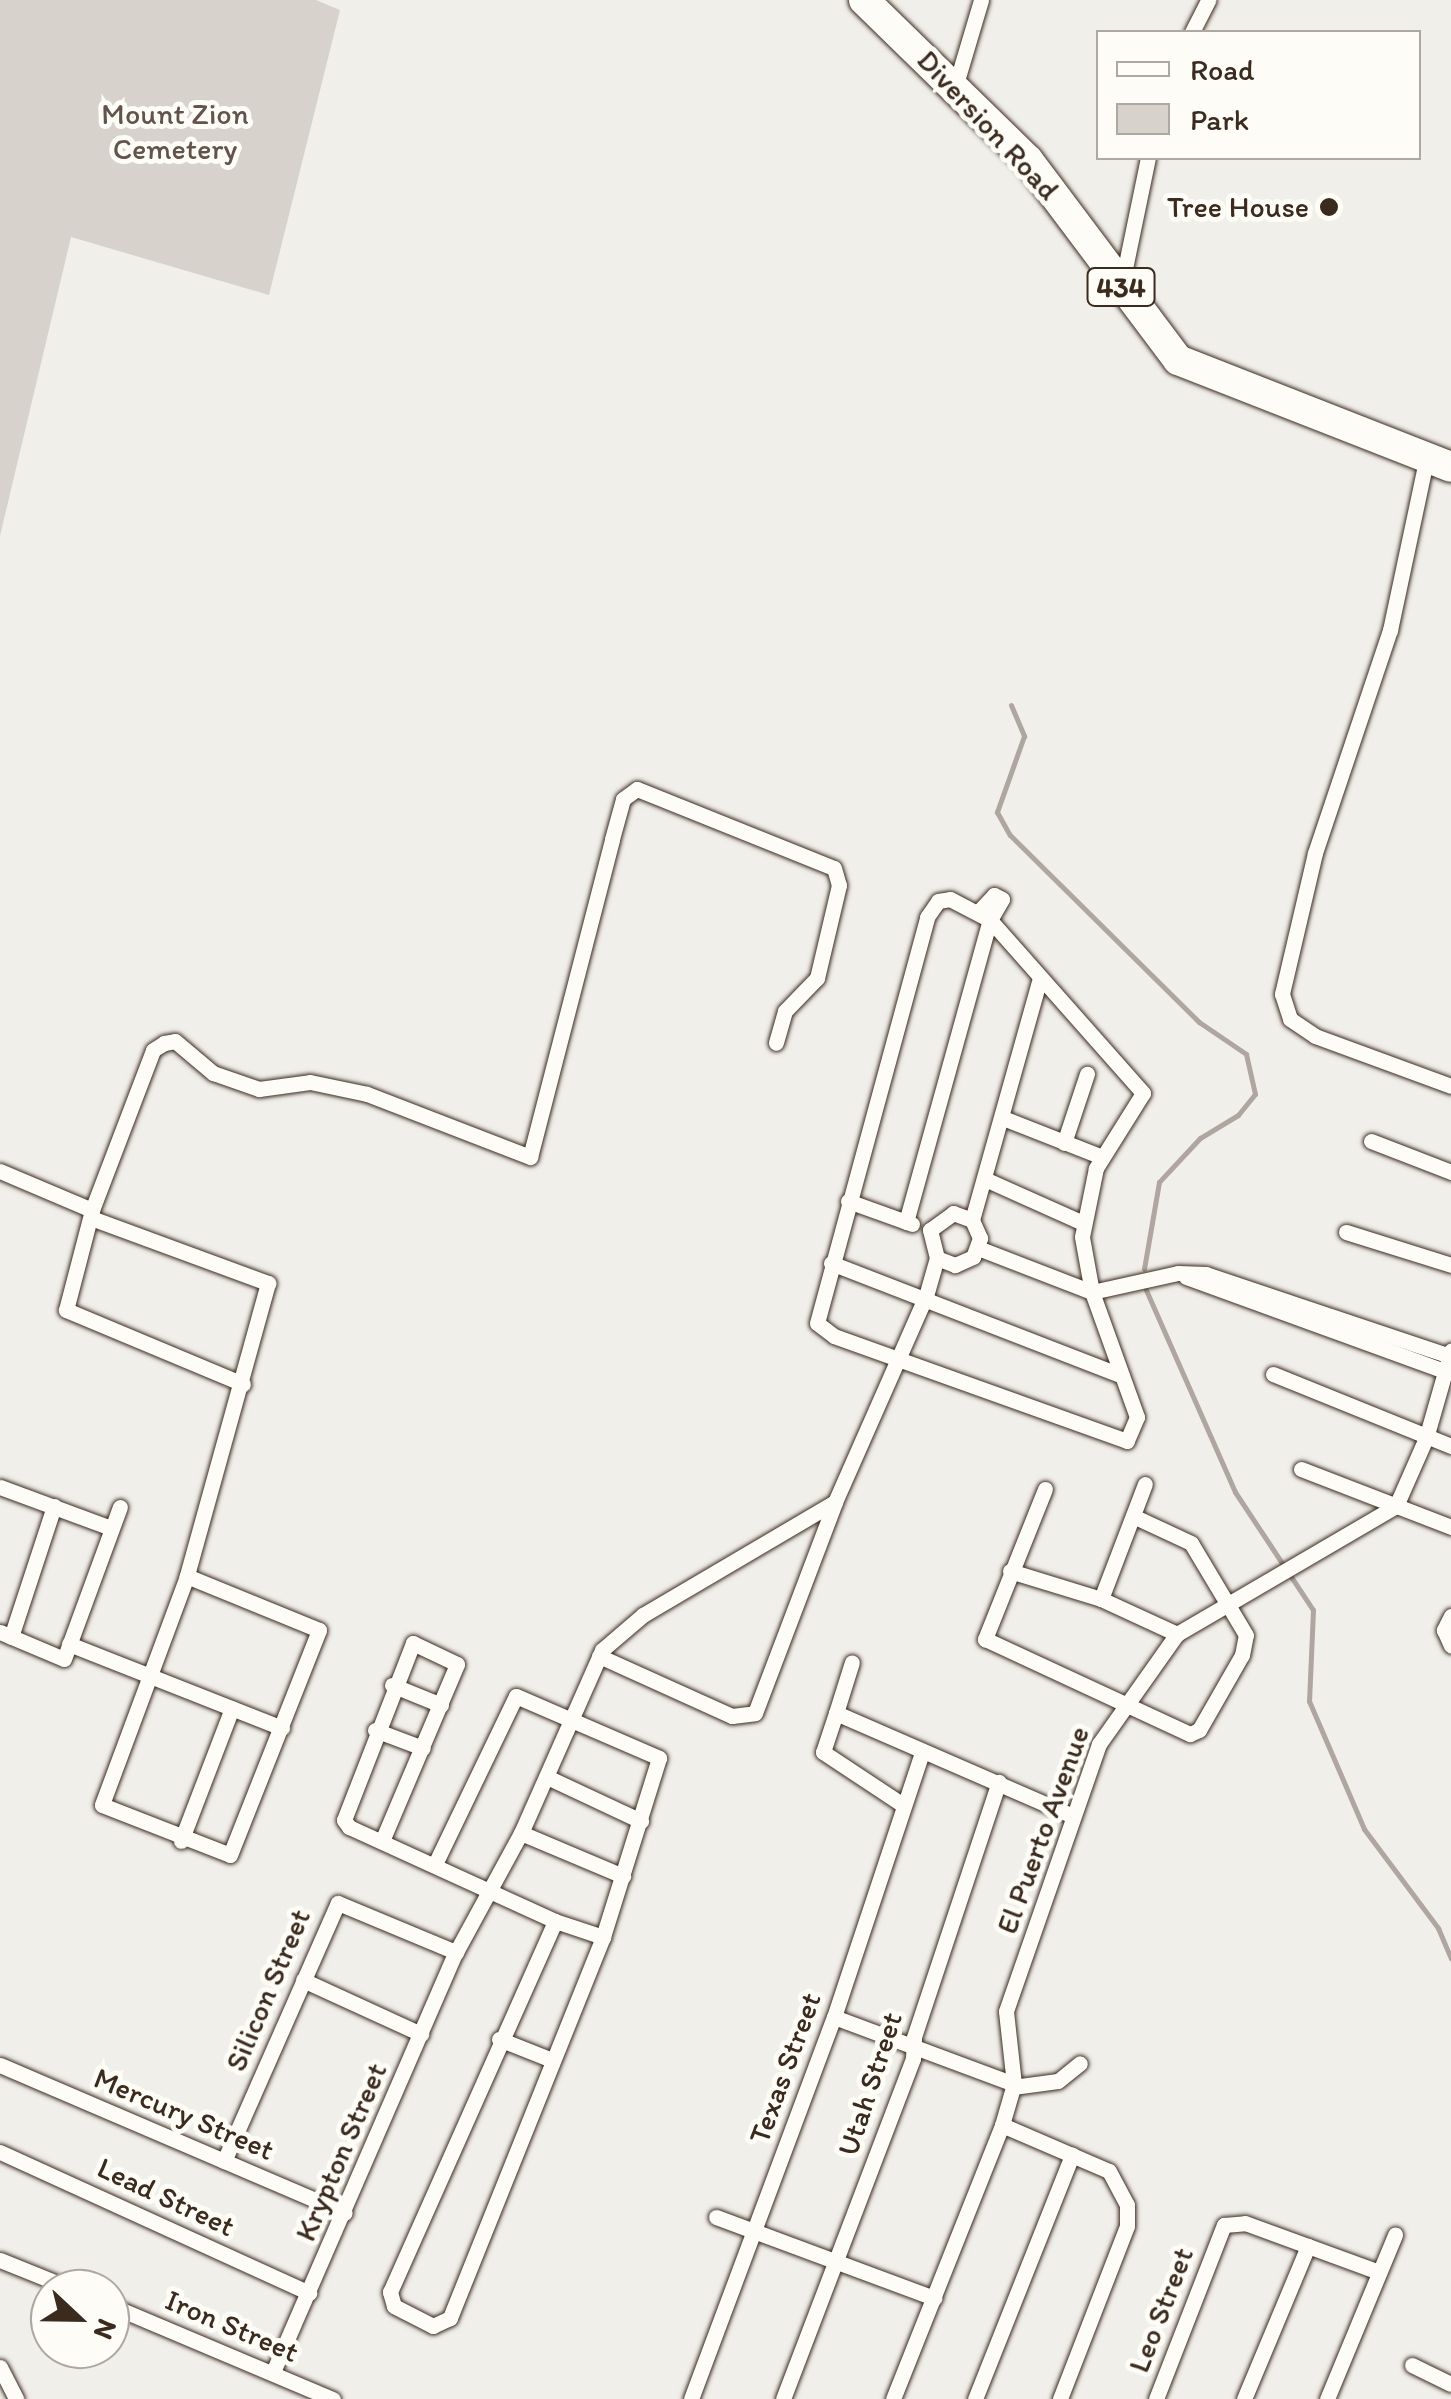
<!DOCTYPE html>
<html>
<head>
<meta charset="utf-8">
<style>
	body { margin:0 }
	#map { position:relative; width:1451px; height:2399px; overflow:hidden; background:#f1efea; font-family:Itim,sans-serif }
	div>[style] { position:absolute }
	.green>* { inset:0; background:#d7d2cc }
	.stream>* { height:5px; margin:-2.5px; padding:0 2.5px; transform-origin:2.5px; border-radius:2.5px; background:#aea69f }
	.roads { filter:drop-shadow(0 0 2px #3b2a1e) drop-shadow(0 0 2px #3b2a1e) }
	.street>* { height:15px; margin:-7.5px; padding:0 7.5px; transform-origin:7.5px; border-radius:7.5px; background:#fdfcf7 }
	.highway>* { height:30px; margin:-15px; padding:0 15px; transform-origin:15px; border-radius:15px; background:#fdfcf7 }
	.dots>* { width:28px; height:28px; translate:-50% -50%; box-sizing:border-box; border:5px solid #fdfcf7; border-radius:50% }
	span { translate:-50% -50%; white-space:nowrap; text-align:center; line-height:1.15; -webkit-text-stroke:10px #fdfcf7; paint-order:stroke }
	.shield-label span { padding:2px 8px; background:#fdfcf7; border:2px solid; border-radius:8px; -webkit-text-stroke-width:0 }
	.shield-label { font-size:28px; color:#3b2a1e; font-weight:700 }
	.park-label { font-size:30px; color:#62544a }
	.street-label { font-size:30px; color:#3b2a1e }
	.poi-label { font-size:30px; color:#3b2a1e }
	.right { translate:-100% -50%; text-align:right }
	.legend { position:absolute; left:1096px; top:30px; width:325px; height:130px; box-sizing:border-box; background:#fdfcf7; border:2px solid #afa8a0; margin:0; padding:12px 18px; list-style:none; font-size:30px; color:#3b2a1e }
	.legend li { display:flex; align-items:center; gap:20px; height:50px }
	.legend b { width:50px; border:2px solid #afa8a0 }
	.north { position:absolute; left:30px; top:2269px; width:100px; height:100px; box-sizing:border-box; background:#fdfcf7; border:2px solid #afa8a0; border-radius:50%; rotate:112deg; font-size:28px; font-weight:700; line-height:40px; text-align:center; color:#3b2a1e }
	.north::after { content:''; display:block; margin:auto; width:35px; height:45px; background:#3b2a1e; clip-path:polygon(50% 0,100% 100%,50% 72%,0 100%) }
</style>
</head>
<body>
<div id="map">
	<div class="green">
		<i style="clip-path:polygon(0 0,316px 0,340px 10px,269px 295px,71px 237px,0 536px)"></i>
	</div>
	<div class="stream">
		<i style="left:1011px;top:705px;width:34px;rotate:67deg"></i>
		<i style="left:1024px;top:736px;width:81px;rotate:109.6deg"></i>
		<i style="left:997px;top:812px;width:26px;rotate:61deg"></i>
		<i style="left:1010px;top:835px;width:266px;rotate:44.7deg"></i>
		<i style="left:1199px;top:1022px;width:57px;rotate:34.2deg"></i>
		<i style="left:1246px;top:1054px;width:41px;rotate:77.3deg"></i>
		<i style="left:1255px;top:1094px;width:27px;rotate:129deg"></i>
		<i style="left:1238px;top:1115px;width:44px;rotate:148.8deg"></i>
		<i style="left:1200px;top:1138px;width:60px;rotate:133deg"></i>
		<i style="left:1159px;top:1182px;width:88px;rotate:99.8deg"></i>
		<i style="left:1146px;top:1290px;width:221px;rotate:66.2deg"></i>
		<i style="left:1235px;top:1492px;width:141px;rotate:56.5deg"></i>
		<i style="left:1313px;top:1610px;width:91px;rotate:92.5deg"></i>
		<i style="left:1309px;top:1701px;width:139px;rotate:66.7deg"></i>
		<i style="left:1364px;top:1829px;width:124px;rotate:53.2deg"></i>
		<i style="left:1438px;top:1928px;width:33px;rotate:67deg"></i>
	</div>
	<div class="roads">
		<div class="street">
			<i style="left:1192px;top:32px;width:36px;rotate:-63deg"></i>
			<i style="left:956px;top:84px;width:88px;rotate:-73.4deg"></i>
			<i style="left:1122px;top:283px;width:128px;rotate:-78.3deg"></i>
			<i style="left:1427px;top:456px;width:178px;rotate:102deg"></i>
			<i style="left:1390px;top:630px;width:235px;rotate:108.6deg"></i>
			<i style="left:1315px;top:853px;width:145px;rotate:103.2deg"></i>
			<i style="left:1282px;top:994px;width:26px;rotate:72deg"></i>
			<i style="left:1290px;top:1019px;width:30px;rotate:34deg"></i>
			<i style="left:1315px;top:1036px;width:145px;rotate:20.2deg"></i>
			<i style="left:950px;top:899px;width:45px;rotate:27.7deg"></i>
			<i style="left:990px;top:920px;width:231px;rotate:48.5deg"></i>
			<i style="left:1143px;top:1093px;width:89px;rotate:122.1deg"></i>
			<i style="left:1096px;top:1168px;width:70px;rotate:101.5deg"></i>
			<i style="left:1082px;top:1237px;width:56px;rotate:79.7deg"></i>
			<i style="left:1092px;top:1292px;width:133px;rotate:70.2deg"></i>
			<i style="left:1137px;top:1417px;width:26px;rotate:113deg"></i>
			<i style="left:1127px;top:1441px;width:311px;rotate:-160.3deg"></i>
			<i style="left:834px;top:1336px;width:21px;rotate:-143deg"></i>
			<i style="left:817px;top:1323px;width:421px;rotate:-74.8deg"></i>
			<i style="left:927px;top:917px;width:19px;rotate:-55deg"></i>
			<i style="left:938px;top:901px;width:12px;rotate:-9deg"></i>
			<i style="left:1003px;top:1118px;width:106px;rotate:21.5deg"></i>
			<i style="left:1371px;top:1141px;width:86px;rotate:21.2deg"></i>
			<i style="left:1064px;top:1143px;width:73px;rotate:-71.6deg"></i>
			<i style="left:0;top:1171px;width:100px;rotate:23deg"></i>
			<i style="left:987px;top:1180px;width:105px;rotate:24.1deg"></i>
			<i style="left:848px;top:1201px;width:68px;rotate:19.8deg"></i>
			<i style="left:91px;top:1218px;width:189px;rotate:20.2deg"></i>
			<i style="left:268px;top:1283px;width:304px;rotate:105.5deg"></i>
			<i style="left:187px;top:1576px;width:244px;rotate:110.4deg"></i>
			<i style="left:102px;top:1805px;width:137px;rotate:21.3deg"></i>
			<i style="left:230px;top:1855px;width:242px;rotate:-68.4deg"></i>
			<i style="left:319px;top:1630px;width:143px;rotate:-157.8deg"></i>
			<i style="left:972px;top:1220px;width:251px;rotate:-74.3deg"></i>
			<i style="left:906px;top:1222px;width:313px;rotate:-74.5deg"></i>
			<i style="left:990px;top:920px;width:24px;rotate:-60deg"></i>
			<i style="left:1002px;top:899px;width:9px;rotate:-153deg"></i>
			<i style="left:994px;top:895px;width:22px;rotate:133deg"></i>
			<i style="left:1346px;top:1232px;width:110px;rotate:17.4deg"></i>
			<i style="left:978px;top:1248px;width:122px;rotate:21.1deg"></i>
			<i style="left:1092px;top:1292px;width:88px;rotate:-12.5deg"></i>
			<i style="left:1178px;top:1273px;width:28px;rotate:2deg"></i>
			<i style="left:1206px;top:1274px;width:257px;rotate:18.6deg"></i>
			<i style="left:831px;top:1263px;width:312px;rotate:21.2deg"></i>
			<i style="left:1186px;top:1277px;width:275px;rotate:20deg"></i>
			<i style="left:1273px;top:1374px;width:192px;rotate:22deg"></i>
			<i style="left:243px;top:1384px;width:192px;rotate:-157.3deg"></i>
			<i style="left:66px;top:1310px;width:103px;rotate:-75.4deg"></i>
			<i style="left:92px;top:1210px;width:171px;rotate:-69.1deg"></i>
			<i style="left:153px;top:1050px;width:13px;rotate:-32deg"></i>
			<i style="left:164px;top:1043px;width:11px;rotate:-10deg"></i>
			<i style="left:175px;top:1041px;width:50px;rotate:40.1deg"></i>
			<i style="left:213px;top:1073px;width:49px;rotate:19.2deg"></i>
			<i style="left:259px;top:1089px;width:51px;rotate:-7.8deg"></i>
			<i style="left:310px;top:1082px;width:58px;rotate:11.9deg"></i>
			<i style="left:367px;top:1094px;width:175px;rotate:21.1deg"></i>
			<i style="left:530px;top:1157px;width:328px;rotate:-75.5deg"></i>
			<i style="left:612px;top:839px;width:41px;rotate:-74.6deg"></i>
			<i style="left:623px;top:799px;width:17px;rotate:-36deg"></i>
			<i style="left:637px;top:789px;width:212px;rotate:21.9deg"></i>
			<i style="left:834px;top:868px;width:18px;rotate:74deg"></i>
			<i style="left:839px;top:885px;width:96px;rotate:103.3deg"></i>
			<i style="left:817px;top:978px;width:46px;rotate:134.1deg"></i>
			<i style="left:785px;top:1011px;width:33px;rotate:106deg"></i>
			<i style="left:1301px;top:1469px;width:161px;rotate:21.1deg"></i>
			<i style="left:0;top:1487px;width:118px;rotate:20.3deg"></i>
			<i style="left:1045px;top:1489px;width:162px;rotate:111.8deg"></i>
			<i style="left:985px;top:1639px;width:226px;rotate:24.9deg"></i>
			<i style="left:1190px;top:1734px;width:10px;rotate:-24deg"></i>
			<i style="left:1199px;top:1730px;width:86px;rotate:-60.2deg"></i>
			<i style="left:1242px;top:1655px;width:20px;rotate:-79deg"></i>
			<i style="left:1246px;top:1635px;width:107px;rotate:-120.9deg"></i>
			<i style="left:1191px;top:1543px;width:64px;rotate:-155deg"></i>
			<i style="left:1010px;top:1571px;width:95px;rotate:17.1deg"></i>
			<i style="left:1101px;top:1599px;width:84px;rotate:24.7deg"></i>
			<i style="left:1101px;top:1599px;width:123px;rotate:-69.1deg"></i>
			<i style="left:1451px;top:1616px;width:16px;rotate:117deg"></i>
			<i style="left:1444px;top:1630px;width:17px;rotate:66deg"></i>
			<i style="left:0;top:1632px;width:69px;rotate:22.9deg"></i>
			<i style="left:64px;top:1659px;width:162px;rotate:-69.8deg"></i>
			<i style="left:11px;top:1637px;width:138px;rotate:-71.8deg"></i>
			<i style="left:69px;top:1644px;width:229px;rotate:21.5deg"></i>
			<i style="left:599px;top:1656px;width:146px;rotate:24.3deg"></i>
			<i style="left:732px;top:1716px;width:23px;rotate:-7deg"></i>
			<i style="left:755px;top:1713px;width:226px;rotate:-69.2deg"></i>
			<i style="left:392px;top:1685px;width:53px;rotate:22.2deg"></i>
			<i style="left:836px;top:1713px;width:53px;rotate:-72.6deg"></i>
			<i style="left:375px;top:1730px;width:51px;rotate:20.6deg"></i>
			<i style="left:547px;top:1777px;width:104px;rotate:25.1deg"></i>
			<i style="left:903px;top:1805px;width:96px;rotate:-146.5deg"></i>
			<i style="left:823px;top:1752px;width:41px;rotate:-71.6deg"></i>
			<i style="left:836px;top:1713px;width:258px;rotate:23.5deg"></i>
			<i style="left:521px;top:1833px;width:111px;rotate:22.9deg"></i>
			<i style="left:181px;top:1841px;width:142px;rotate:-69deg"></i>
			<i style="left:382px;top:1841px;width:192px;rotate:-67deg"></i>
			<i style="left:457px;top:1664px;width:49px;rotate:-154.5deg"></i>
			<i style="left:413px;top:1643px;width:190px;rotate:111.3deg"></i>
			<i style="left:344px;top:1820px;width:9px;rotate:54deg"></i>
			<i style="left:349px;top:1827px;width:226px;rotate:24.5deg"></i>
			<i style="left:555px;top:1921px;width:51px;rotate:18.4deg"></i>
			<i style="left:436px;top:1862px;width:184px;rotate:-64.3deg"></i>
			<i style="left:516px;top:1696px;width:156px;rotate:23.4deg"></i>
			<i style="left:659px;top:1758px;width:188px;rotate:107.4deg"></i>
			<i style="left:603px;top:1937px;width:411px;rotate:111.9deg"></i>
			<i style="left:450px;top:2318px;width:19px;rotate:155deg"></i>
			<i style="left:433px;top:2326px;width:44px;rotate:-152.9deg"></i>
			<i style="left:394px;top:2306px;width:15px;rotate:-106deg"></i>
			<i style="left:390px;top:2292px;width:406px;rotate:-66deg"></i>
			<i style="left:303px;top:1980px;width:130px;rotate:24.6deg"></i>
			<i style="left:834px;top:2017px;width:192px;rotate:20.4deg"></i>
			<i style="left:499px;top:2039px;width:57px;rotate:21.6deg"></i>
			<i style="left:0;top:2065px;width:375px;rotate:23.2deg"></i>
			<i style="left:1013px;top:2087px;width:45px;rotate:-7.6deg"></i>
			<i style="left:1058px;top:2081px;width:28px;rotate:-39deg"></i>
			<i style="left:1002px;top:2125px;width:116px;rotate:23.3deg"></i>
			<i style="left:1109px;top:2171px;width:38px;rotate:62deg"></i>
			<i style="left:1127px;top:2205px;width:21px;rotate:90deg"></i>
			<i style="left:1127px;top:2226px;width:186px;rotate:111.2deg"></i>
			<i style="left:0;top:2152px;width:340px;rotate:24.5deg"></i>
			<i style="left:224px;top:2161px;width:282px;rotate:-66.2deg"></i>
			<i style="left:338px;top:1903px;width:128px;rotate:22.6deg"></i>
			<i style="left:716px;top:2217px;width:233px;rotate:20.4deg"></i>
			<i style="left:0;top:2260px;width:78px;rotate:21.9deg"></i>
			<i style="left:110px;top:2305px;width:242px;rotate:22.9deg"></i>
			<i style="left:1412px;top:2365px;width:43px;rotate:26deg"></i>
			<i style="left:0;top:2367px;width:36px;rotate:63deg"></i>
			<i style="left:273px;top:2372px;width:458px;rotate:-66.5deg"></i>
			<i style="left:456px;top:1952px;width:136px;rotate:-61.4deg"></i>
			<i style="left:521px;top:1833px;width:200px;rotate:-66.1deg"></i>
			<i style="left:602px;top:1650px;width:54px;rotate:-40.5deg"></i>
			<i style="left:643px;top:1615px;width:223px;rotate:-30.5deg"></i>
			<i style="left:835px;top:1502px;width:225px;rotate:-66.2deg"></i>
			<i style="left:926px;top:1296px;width:40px;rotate:-74deg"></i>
			<i style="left:937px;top:1258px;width:29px;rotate:-104deg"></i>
			<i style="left:930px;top:1230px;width:29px;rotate:-36deg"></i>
			<i style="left:953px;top:1213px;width:20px;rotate:20deg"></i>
			<i style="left:972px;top:1220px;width:20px;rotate:66deg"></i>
			<i style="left:980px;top:1238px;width:20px;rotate:110deg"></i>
			<i style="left:973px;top:1257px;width:20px;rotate:156deg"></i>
			<i style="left:955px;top:1265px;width:19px;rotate:-159deg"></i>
			<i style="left:691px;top:2399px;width:408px;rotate:-69.5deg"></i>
			<i style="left:834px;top:2017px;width:279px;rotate:-71.6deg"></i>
			<i style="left:783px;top:2399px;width:365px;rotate:-69.1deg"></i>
			<i style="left:913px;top:2058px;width:21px;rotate:-87deg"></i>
			<i style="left:914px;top:2037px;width:269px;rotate:-71.6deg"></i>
			<i style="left:893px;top:2399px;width:295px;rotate:-68.3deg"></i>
			<i style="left:1002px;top:2125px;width:43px;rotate:-73.7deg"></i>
			<i style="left:1014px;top:2084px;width:73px;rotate:-96.3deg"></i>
			<i style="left:1006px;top:2011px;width:283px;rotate:-70.8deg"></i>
			<i style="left:1099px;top:1744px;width:135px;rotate:-54.7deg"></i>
			<i style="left:1177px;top:1634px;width:254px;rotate:-30.3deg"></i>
			<i style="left:1396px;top:1506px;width:74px;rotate:-66.2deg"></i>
			<i style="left:1426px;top:1438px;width:91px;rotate:-74deg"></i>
			<i style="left:975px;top:2399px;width:263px;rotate:-68.3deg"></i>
			<i style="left:1156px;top:2399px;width:187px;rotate:-68.7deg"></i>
			<i style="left:1224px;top:2225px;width:21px;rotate:-5deg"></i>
			<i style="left:1245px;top:2223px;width:143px;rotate:20.1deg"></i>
			<i style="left:1244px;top:2399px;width:166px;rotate:-67.3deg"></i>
			<i style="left:1327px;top:2399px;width:178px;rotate:-67.5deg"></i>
		</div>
		<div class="highway">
			<i style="left:864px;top:0;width:229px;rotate:44.3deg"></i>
			<i style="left:1028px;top:160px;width:250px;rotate:53.1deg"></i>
			<i style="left:1178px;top:360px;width:293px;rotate:21.4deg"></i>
		</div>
	</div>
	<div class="dots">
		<i style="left:1329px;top:207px;background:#3b2a1e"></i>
	</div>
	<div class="shield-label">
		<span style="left:1121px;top:287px">434</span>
	</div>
	<div class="park-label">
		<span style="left:175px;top:131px">Mount Zion<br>Cemetery</span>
	</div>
	<div class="street-label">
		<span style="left:988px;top:125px;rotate:47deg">Diversion Road</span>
		<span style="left:1043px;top:1830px;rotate:-70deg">El Puerto Avenue</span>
		<span style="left:268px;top:1990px;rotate:-67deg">Silicon Street</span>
		<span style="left:785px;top:2068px;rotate:-70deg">Texas Street</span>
		<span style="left:870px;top:2084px;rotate:-72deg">Utah Street</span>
		<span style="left:184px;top:2114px;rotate:23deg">Mercury Street</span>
		<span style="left:341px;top:2152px;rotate:-67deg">Krypton Street</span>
		<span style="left:166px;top:2197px;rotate:25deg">Lead Street</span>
		<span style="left:1161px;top:2310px;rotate:-69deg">Leo Street</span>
		<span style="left:232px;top:2326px;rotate:23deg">Iron Street</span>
	</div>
	<div class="poi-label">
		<span class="right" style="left:1309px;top:207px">Tree House</span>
	</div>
	<ul class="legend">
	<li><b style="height:12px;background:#fdfcf7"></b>Road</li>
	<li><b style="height:28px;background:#d7d2cc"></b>Park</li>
	</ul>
	<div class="north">N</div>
</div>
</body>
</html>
